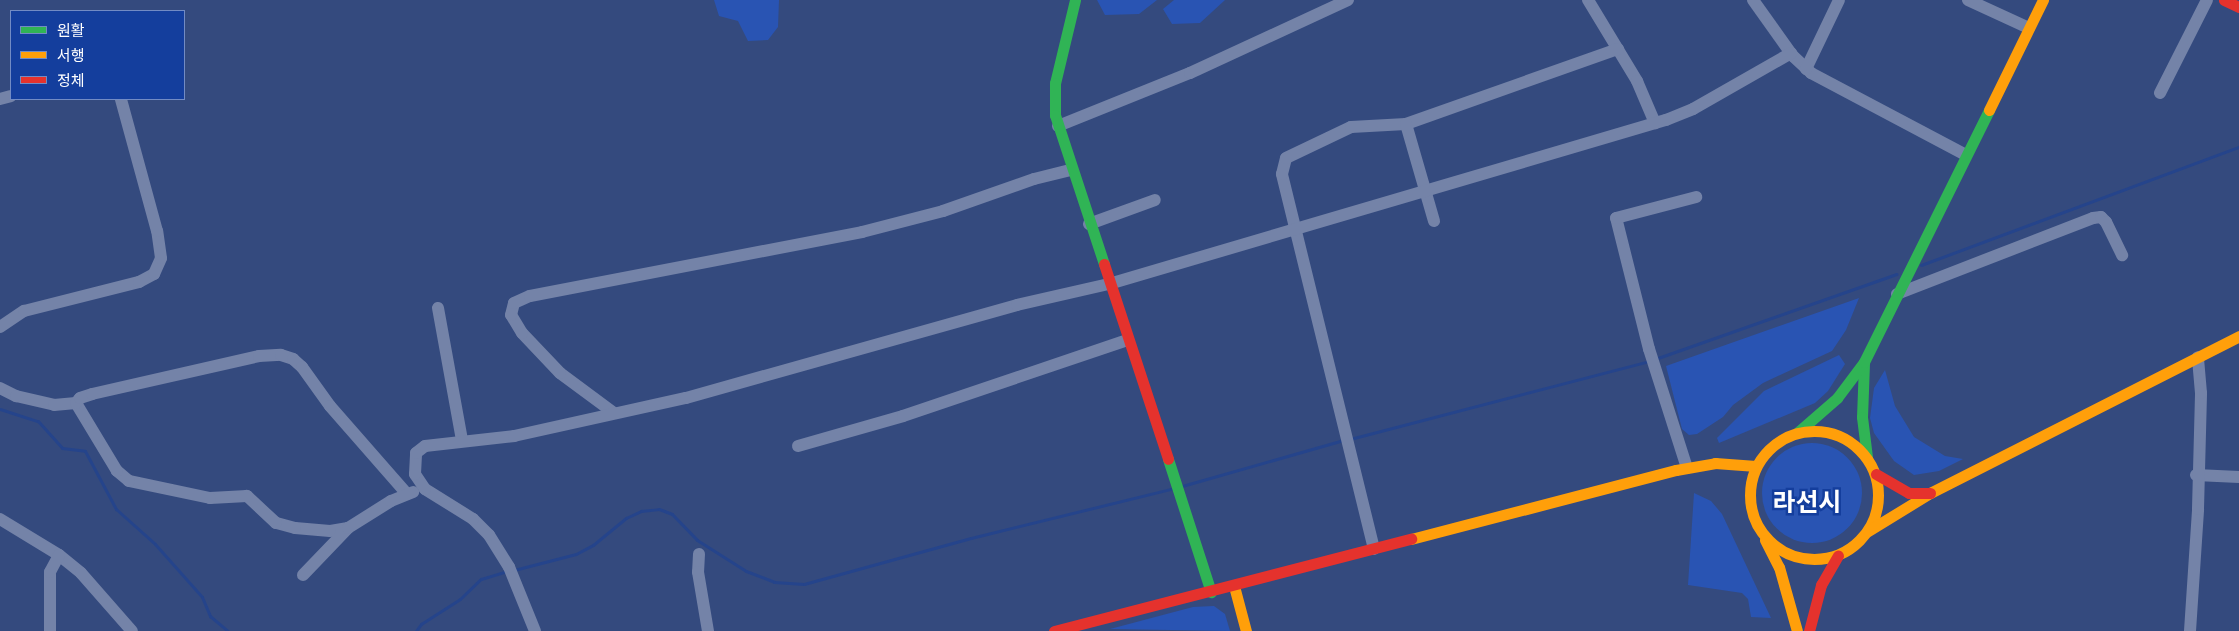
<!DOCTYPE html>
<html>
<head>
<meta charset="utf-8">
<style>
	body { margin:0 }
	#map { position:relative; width:2239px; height:631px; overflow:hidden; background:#344a7e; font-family:Helvetica,"Noto Sans KR",sans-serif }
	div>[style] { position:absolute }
	.green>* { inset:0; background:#2954b3 }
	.round { border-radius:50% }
	.stream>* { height:3px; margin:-1.5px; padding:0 1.5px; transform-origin:1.5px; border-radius:1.5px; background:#25448b }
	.street>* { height:12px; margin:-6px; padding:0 6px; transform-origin:6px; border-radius:6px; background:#7483a8 }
	.fast>* { height:11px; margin:-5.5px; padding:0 5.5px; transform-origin:5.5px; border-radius:5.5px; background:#30b455 }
	.slow>* { height:11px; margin:-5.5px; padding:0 5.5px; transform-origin:5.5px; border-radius:5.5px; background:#ff9f0a }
	.slow>.ring { margin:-5.5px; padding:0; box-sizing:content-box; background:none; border:11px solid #ff9f0a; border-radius:50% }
	.jam>* { height:11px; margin:-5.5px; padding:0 5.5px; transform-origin:5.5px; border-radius:5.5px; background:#e5322d }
	span { translate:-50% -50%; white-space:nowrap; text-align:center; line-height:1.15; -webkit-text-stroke:5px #143e9d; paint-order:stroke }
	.town-label { font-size:25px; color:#fff; font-weight:700 }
	.legend { position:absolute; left:10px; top:10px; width:175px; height:90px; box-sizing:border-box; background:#143e9d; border:1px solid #728bc4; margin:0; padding:6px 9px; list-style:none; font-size:15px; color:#fff }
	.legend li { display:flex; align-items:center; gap:10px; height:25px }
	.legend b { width:25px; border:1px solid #728bc4 }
</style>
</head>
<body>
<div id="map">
	<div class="green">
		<i style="clip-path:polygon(714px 0,779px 0,778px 27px,768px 40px,748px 41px,738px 21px,719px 16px)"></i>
		<i style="clip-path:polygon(1097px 0,1157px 0,1139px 14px,1105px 15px)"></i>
		<i style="clip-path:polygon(1174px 0,1225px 0,1200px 23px,1172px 24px,1163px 9px)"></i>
		<i style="clip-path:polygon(1859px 298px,1846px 330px,1832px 351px,1763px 383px,1733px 405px,1723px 417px,1697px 434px,1689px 435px,1682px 429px,1666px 366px)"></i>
		<i style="clip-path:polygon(1839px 355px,1845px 364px,1828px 391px,1815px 403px,1719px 443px,1717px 438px,1764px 391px)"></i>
		<i style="clip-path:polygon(1885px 370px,1895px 406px,1914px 437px,1945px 456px,1963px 459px,1939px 471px,1914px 475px,1894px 461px,1874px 433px,1870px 418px,1874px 388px)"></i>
		<i class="round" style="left:1762px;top:443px;width:100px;height:100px"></i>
		<i style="clip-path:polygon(1694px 493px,1711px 501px,1722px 514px,1771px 618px,1751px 617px,1748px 599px,1742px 593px,1688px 585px)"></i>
		<i style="clip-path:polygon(1214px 606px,1225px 614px,1230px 631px,1110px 629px,1193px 607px)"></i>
	</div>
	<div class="stream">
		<i style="left:1921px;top:265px;width:339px;rotate:-20.4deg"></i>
		<i style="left:1655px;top:359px;width:256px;rotate:-19.4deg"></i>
		<i style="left:0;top:409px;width:40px;rotate:18deg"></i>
		<i style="left:38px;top:421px;width:36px;rotate:48deg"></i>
		<i style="left:62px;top:448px;width:23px;rotate:7deg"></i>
		<i style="left:85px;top:451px;width:66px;rotate:61.9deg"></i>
		<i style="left:116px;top:509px;width:52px;rotate:41.9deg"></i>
		<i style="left:155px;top:544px;width:71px;rotate:48.4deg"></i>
		<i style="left:202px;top:597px;width:21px;rotate:67deg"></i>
		<i style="left:210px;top:616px;width:23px;rotate:40deg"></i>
		<i style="left:1350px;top:439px;width:309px;rotate:-14.6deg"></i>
		<i style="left:1182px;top:486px;width:168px;rotate:-15.9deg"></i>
		<i style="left:514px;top:570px;width:64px;rotate:-14.5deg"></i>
		<i style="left:576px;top:554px;width:19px;rotate:-28deg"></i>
		<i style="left:593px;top:545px;width:43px;rotate:-39.3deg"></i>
		<i style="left:626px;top:518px;width:17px;rotate:-25deg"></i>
		<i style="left:641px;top:511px;width:18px;rotate:-6deg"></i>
		<i style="left:659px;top:509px;width:14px;rotate:21deg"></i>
		<i style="left:672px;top:514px;width:36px;rotate:46deg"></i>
		<i style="left:697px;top:540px;width:58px;rotate:32.3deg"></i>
		<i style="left:746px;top:571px;width:30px;rotate:21deg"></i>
		<i style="left:774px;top:582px;width:30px;rotate:4deg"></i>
		<i style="left:804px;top:584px;width:173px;rotate:-15.4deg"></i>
		<i style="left:971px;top:538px;width:206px;rotate:-13.8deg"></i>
		<i style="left:416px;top:631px;width:9px;rotate:-54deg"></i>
		<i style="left:421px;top:624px;width:46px;rotate:-32.7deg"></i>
		<i style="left:460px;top:599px;width:29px;rotate:-44deg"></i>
		<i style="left:481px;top:579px;width:28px;rotate:-17deg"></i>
	</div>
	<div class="street">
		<i style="left:1588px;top:0;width:95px;rotate:58.8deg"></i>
		<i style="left:1637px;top:81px;width:46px;rotate:66.8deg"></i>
		<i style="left:1753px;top:0;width:69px;rotate:54.5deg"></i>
		<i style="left:1793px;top:56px;width:25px;rotate:43deg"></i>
		<i style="left:1811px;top:73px;width:175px;rotate:27.9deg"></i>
		<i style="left:1968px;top:0;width:67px;rotate:24.7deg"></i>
		<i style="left:1806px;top:69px;width:76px;rotate:-64.4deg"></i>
		<i style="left:2160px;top:93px;width:104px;rotate:-63.2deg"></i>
		<i style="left:0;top:99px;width:11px;rotate:-15deg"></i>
		<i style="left:1406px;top:124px;width:225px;rotate:-19.5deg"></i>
		<i style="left:1058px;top:126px;width:142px;rotate:-21.9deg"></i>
		<i style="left:1190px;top:73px;width:174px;rotate:-24.8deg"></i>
		<i style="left:1089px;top:224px;width:70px;rotate:-20deg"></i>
		<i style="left:1897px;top:294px;width:210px;rotate:-21.2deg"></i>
		<i style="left:2093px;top:218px;width:8px;rotate:-7deg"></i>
		<i style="left:2101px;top:217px;width:7px;rotate:45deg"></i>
		<i style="left:2106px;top:222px;width:37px;rotate:64deg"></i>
		<i style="left:438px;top:308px;width:134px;rotate:79.7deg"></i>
		<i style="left:0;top:327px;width:29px;rotate:-34deg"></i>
		<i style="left:24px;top:311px;width:119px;rotate:-14.2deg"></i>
		<i style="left:139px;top:282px;width:17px;rotate:-28deg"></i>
		<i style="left:154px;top:274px;width:17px;rotate:-66deg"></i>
		<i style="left:161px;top:258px;width:27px;rotate:-98deg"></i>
		<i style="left:157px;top:231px;width:137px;rotate:-105.3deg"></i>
		<i style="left:0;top:388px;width:18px;rotate:27deg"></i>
		<i style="left:16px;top:396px;width:39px;rotate:13deg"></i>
		<i style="left:54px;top:405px;width:22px;rotate:-5deg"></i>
		<i style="left:614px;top:413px;width:67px;rotate:-143.5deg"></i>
		<i style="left:560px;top:373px;width:55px;rotate:-133.5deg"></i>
		<i style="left:522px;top:333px;width:21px;rotate:-121deg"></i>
		<i style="left:511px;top:315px;width:12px;rotate:-76deg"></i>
		<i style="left:514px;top:303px;width:17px;rotate:-24deg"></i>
		<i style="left:530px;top:296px;width:338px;rotate:-10.9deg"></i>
		<i style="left:862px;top:232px;width:84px;rotate:-14.5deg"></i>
		<i style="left:943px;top:211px;width:96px;rotate:-19.4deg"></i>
		<i style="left:1034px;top:179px;width:38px;rotate:-14deg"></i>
		<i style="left:798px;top:446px;width:109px;rotate:-15.9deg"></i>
		<i style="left:903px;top:416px;width:237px;rotate:-18.7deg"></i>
		<i style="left:1687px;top:468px;width:125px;rotate:-107.7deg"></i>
		<i style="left:1649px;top:349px;width:135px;rotate:-104.1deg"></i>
		<i style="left:1616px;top:218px;width:83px;rotate:-14.7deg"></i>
		<i style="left:2196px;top:475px;width:43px;rotate:2.7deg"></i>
		<i style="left:0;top:519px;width:69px;rotate:31.4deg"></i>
		<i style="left:59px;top:555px;width:28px;rotate:39deg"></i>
		<i style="left:81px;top:573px;width:77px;rotate:48.7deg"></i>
		<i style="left:348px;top:528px;width:18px;rotate:171deg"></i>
		<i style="left:330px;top:531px;width:35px;rotate:-175deg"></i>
		<i style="left:295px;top:528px;width:20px;rotate:-165deg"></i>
		<i style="left:276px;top:523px;width:40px;rotate:-137deg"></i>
		<i style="left:247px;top:496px;width:37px;rotate:177deg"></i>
		<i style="left:210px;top:498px;width:83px;rotate:-168.1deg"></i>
		<i style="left:129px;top:481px;width:16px;rotate:-140deg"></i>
		<i style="left:117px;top:471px;width:79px;rotate:-121.1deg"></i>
		<i style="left:76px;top:403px;width:6px;rotate:-51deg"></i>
		<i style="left:80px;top:398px;width:13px;rotate:-18deg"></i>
		<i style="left:92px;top:394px;width:171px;rotate:-12.8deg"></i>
		<i style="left:259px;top:356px;width:22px;rotate:-3deg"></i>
		<i style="left:281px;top:355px;width:13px;rotate:18deg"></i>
		<i style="left:293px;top:359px;width:12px;rotate:42deg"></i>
		<i style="left:302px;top:367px;width:48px;rotate:54.3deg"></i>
		<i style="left:330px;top:406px;width:117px;rotate:48.8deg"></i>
		<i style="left:1374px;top:549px;width:386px;rotate:-103.8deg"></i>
		<i style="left:1282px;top:174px;width:16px;rotate:-76deg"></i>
		<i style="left:1286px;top:158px;width:72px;rotate:-25.5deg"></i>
		<i style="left:1351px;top:127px;width:55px;rotate:-3.1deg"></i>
		<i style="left:1406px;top:124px;width:101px;rotate:73.9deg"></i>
		<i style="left:699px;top:554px;width:18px;rotate:93deg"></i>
		<i style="left:698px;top:572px;width:60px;rotate:80.4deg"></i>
		<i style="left:303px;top:575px;width:65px;rotate:-46.2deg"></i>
		<i style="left:348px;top:528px;width:51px;rotate:-32.1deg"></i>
		<i style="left:391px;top:501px;width:24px;rotate:-22deg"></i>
		<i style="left:50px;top:631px;width:59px;rotate:-90deg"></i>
		<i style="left:50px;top:572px;width:19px;rotate:-62deg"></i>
		<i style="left:535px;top:631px;width:69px;rotate:-112.1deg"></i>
		<i style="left:509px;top:567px;width:38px;rotate:-122deg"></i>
		<i style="left:489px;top:535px;width:23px;rotate:-135deg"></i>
		<i style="left:473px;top:519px;width:57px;rotate:-148deg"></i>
		<i style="left:425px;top:489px;width:18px;rotate:-124deg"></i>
		<i style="left:415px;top:474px;width:21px;rotate:-87deg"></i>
		<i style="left:416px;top:453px;width:11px;rotate:-38deg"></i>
		<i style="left:425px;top:446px;width:90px;rotate:-6.4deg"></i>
		<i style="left:514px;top:436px;width:176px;rotate:-12.5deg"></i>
		<i style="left:686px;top:398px;width:344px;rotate:-15.7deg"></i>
		<i style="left:1017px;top:305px;width:94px;rotate:-12.9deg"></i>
		<i style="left:1109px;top:284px;width:581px;rotate:-16.41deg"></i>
		<i style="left:1666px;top:120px;width:29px;rotate:-22deg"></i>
		<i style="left:1693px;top:109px;width:113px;rotate:-29.7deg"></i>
		<i style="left:2190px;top:631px;width:122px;rotate:-86.2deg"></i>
		<i style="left:2198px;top:509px;width:116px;rotate:-88.5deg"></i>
		<i style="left:2201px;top:393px;width:36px;rotate:-95deg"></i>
	</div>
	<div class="fast">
		<i style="left:1075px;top:0;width:85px;rotate:103.5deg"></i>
		<i style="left:1055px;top:83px;width:32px;rotate:90deg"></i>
		<i style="left:1055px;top:115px;width:157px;rotate:71.8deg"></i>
		<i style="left:1864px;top:363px;width:54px;rotate:92.1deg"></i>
		<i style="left:1862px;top:417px;width:40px;rotate:82.9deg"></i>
		<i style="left:1798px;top:432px;width:52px;rotate:-41.1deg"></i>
		<i style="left:1837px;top:398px;width:45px;rotate:-53.1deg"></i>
		<i style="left:1864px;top:362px;width:281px;rotate:-63.6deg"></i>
		<i style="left:1168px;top:459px;width:140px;rotate:72.1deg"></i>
	</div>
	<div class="slow">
		<i style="left:1989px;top:110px;width:123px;rotate:-63.9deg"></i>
		<i class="ring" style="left:1750px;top:431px;width:117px;height:117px"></i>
		<i style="left:1868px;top:531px;width:73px;rotate:-31.5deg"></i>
		<i style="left:1930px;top:493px;width:347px;rotate:-26.9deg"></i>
		<i style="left:1411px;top:539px;width:274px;rotate:-14.6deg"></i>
		<i style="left:1676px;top:470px;width:40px;rotate:-10deg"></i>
		<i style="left:1715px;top:463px;width:41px;rotate:4.2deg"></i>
		<i style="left:1765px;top:540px;width:30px;rotate:63deg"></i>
		<i style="left:1779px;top:567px;width:66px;rotate:74.3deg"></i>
		<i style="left:1234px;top:586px;width:47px;rotate:75.1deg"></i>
	</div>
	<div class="jam">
		<i style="left:2224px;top:0;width:17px;rotate:25deg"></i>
		<i style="left:1104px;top:264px;width:205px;rotate:71.8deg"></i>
		<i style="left:1876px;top:474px;width:38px;rotate:30deg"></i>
		<i style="left:1909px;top:493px;width:21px"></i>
		<i style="left:1054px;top:631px;width:369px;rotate:-14.5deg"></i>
		<i style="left:1809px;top:631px;width:48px;rotate:-75.4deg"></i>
		<i style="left:1821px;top:585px;width:34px;rotate:-60deg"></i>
	</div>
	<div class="town-label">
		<span style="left:1807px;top:502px">라선시</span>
	</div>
	<ul class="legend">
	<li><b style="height:6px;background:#30b455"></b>원활</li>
	<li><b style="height:6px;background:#ff9f0a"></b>서행</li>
	<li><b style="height:6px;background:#e5322d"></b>정체</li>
	</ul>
</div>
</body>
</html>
